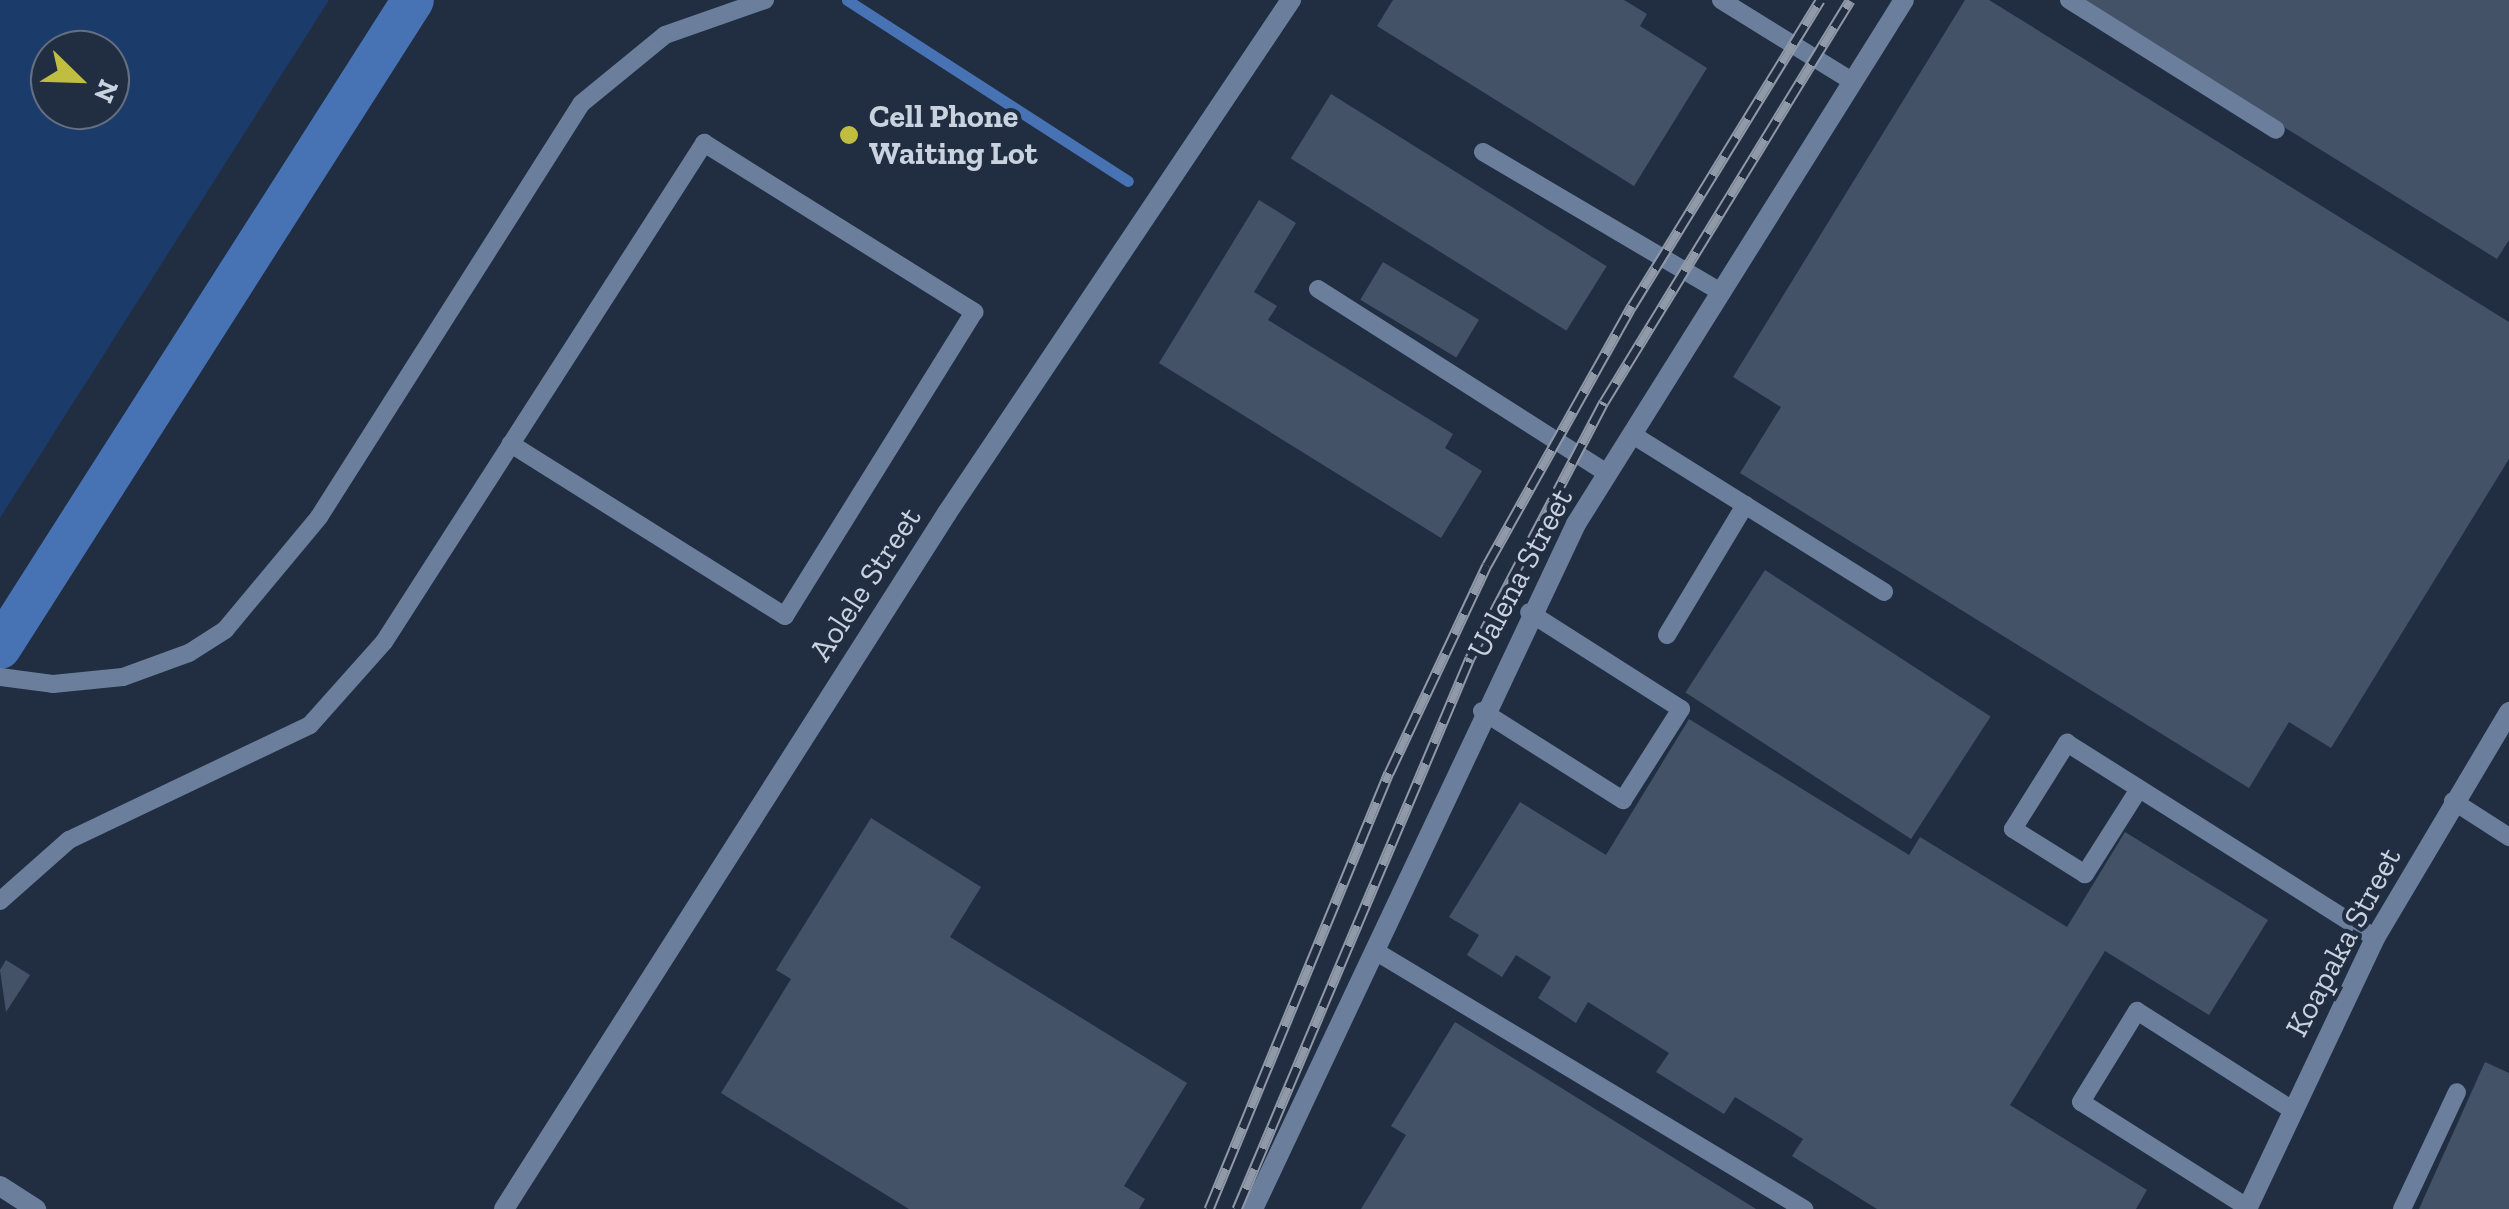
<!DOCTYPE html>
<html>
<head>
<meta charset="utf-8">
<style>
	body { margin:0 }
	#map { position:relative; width:2509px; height:1209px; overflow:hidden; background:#212e42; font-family:"Zilla Slab",serif }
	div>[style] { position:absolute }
	.green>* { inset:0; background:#1b3b6a }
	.stream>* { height:11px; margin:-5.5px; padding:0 5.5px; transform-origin:5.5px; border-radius:5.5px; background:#4773b5 }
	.canal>* { height:42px; margin:-21px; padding:0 21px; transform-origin:21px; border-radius:21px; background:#4773b5 }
	.building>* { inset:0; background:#445268; transform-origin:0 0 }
	.service>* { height:18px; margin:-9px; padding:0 9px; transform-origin:9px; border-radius:9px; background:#6b7f9d }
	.minor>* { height:20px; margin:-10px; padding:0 10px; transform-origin:10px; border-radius:10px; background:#6b7f9d }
	.tertiary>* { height:20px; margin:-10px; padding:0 10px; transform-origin:10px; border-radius:10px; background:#6b7f9d }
	.rail>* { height:11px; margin-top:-5.5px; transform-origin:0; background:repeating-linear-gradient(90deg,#212e42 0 22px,#8f99a8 0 44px); box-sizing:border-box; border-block:2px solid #8f99a8 }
	.dots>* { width:28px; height:28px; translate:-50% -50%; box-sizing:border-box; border:5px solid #212e42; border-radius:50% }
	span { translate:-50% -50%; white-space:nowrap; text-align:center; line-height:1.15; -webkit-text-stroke:8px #212e42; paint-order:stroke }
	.poi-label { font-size:32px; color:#c9d2df; font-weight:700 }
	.left { translate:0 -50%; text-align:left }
	.street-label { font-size:32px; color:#c9d2df }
	.north { position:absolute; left:30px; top:30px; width:100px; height:100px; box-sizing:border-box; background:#212e42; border:2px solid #647081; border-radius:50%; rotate:113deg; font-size:28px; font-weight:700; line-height:40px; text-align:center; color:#c9d2df }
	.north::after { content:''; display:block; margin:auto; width:35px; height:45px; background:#c0be41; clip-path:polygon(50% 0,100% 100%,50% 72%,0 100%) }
</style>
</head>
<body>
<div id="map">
	<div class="green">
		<i style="clip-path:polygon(evenodd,0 0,329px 0,0 518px,0 0,50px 50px,110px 50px,110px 110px,50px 110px,50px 50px)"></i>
	</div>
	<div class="stream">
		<i style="left:847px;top:0;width:334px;rotate:32.8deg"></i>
	</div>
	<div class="canal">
		<i style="left:0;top:648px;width:768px;rotate:-57.49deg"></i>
	</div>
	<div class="building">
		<i style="clip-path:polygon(1393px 0,1624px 0,1647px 14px,1640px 26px,1707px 68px,1634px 186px,1377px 26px)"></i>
		<i style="clip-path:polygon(1965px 0,1989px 0,2509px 322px,2509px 459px,2331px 748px,2289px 722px,2249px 788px,1740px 473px,1781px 407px,1733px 377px)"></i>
		<i style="clip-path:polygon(2079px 0,2509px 0,2509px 240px,2497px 259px)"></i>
		<i style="left:1331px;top:94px;width:325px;height:76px;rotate:32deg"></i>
		<i style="clip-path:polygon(1259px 200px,1296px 223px,1254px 292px,1277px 306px,1268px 320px,1453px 434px,1445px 448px,1482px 471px,1441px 538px,1159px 363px)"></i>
		<i style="left:1383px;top:262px;width:112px;height:44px;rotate:31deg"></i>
		<i style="left:1765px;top:570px;width:269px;height:146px;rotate:33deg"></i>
		<i style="clip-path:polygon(1689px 719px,1909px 855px,1920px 837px,2067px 927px,2125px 832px,2268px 920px,2209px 1015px,2105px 951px,2010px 1105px,2147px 1190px,2136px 1209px,1877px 1209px,1792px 1156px,1803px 1139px,1735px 1097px,1724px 1114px,1656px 1072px,1669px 1053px,1588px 1002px,1576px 1023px,1538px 998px,1551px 977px,1516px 955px,1502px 977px,1467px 955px,1479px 935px,1449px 917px,1520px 802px,1606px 855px)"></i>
		<i style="clip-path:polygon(871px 818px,981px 887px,950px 937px,1187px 1083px,1124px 1186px,1145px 1199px,1139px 1209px,909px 1209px,721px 1093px,791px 979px,776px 970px)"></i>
		<i style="clip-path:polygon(6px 960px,30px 975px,6px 1012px,0 970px)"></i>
		<i style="clip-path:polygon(1455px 1022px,1756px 1209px,1361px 1209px,1406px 1135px,1391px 1126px)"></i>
		<i style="clip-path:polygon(2485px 1062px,2509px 1073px,2509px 1209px,2419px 1209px)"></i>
	</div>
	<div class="service">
		<i style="left:1721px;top:0;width:155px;rotate:31.8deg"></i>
		<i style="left:2069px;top:0;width:244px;rotate:32.1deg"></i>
		<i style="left:1483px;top:152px;width:277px;rotate:30.5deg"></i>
		<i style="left:1318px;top:289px;width:344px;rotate:32.5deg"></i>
		<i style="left:1633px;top:435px;width:296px;rotate:32deg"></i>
		<i style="left:1667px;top:635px;width:152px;rotate:-59deg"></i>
		<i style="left:0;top:677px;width:53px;rotate:7.5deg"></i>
		<i style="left:53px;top:684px;width:70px;rotate:-5.7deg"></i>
		<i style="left:123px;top:677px;width:70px;rotate:-20deg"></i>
		<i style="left:189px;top:653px;width:43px;rotate:-32.6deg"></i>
		<i style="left:225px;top:630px;width:147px;rotate:-50.2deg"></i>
		<i style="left:319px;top:517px;width:490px;rotate:-57.6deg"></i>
		<i style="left:582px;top:103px;width:107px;rotate:-39.3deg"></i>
		<i style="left:665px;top:35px;width:106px;rotate:-19.3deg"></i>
		<i style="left:1482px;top:711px;width:167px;rotate:32.3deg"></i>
		<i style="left:1623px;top:800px;width:108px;rotate:-57.5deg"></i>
		<i style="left:1681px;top:709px;width:180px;rotate:-147.5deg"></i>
		<i style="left:2139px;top:789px;width:101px;rotate:122.4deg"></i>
		<i style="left:2085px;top:874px;width:85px;rotate:-148deg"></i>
		<i style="left:2013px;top:829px;width:102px;rotate:-57.9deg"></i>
		<i style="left:2067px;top:743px;width:365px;rotate:32.3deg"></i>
		<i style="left:2453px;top:801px;width:67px;rotate:32.7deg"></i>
		<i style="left:0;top:901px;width:92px;rotate:-41.5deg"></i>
		<i style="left:69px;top:840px;width:267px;rotate:-25.5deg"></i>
		<i style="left:310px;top:725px;width:111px;rotate:-48.3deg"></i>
		<i style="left:384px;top:642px;width:235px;rotate:-57.3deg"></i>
		<i style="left:511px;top:444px;width:358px;rotate:-57.3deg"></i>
		<i style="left:704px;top:143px;width:319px;rotate:32deg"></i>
		<i style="left:974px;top:312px;width:358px;rotate:121.9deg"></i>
		<i style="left:785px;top:616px;width:324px;rotate:-147.9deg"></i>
		<i style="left:1375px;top:951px;width:501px;rotate:31.02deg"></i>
		<i style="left:2247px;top:1207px;width:196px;rotate:-147.7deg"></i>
		<i style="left:2081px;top:1102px;width:107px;rotate:-58.4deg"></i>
		<i style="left:2137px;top:1011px;width:183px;rotate:32.5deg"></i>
		<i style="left:2402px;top:1209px;width:129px;rotate:-64.8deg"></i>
	</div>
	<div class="minor">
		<i style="left:504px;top:1209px;width:825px;rotate:-57.52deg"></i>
		<i style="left:947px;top:513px;width:618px;rotate:-56.16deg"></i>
		<i style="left:1253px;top:1209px;width:757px;rotate:-64.75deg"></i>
		<i style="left:1576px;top:524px;width:618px;rotate:-57.96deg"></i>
		<i style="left:2247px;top:1209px;width:300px;rotate:-64.7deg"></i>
		<i style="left:2375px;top:938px;width:263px;rotate:-59.3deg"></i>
	</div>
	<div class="tertiary">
		<i style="left:0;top:1186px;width:43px;rotate:32.6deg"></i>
	</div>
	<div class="rail">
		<i style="left:1209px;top:1209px;width:472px;rotate:-67.6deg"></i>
		<i style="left:1389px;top:773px;width:230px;rotate:-64.8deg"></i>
		<i style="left:1487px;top:565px;width:297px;rotate:-60.8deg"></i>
		<i style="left:1632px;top:306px;width:359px;rotate:-58.4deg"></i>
		<i style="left:1237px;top:1209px;width:598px;rotate:-67.08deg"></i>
		<i style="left:1470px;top:658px;width:289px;rotate:-62.4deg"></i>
		<i style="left:1604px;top:402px;width:471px;rotate:-58.5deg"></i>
	</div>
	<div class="dots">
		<i style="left:849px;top:135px;background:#c0be41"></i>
	</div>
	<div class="poi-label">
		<span class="left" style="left:869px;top:135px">Cell Phone<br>Waiting Lot</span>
	</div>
	<div class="street-label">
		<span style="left:1520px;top:573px;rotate:-62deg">Ualena Street</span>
		<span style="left:865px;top:584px;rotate:-57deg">Aolele Street</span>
		<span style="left:2343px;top:942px;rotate:-62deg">Koapaka Street</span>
	</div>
	<div class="north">N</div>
</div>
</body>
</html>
